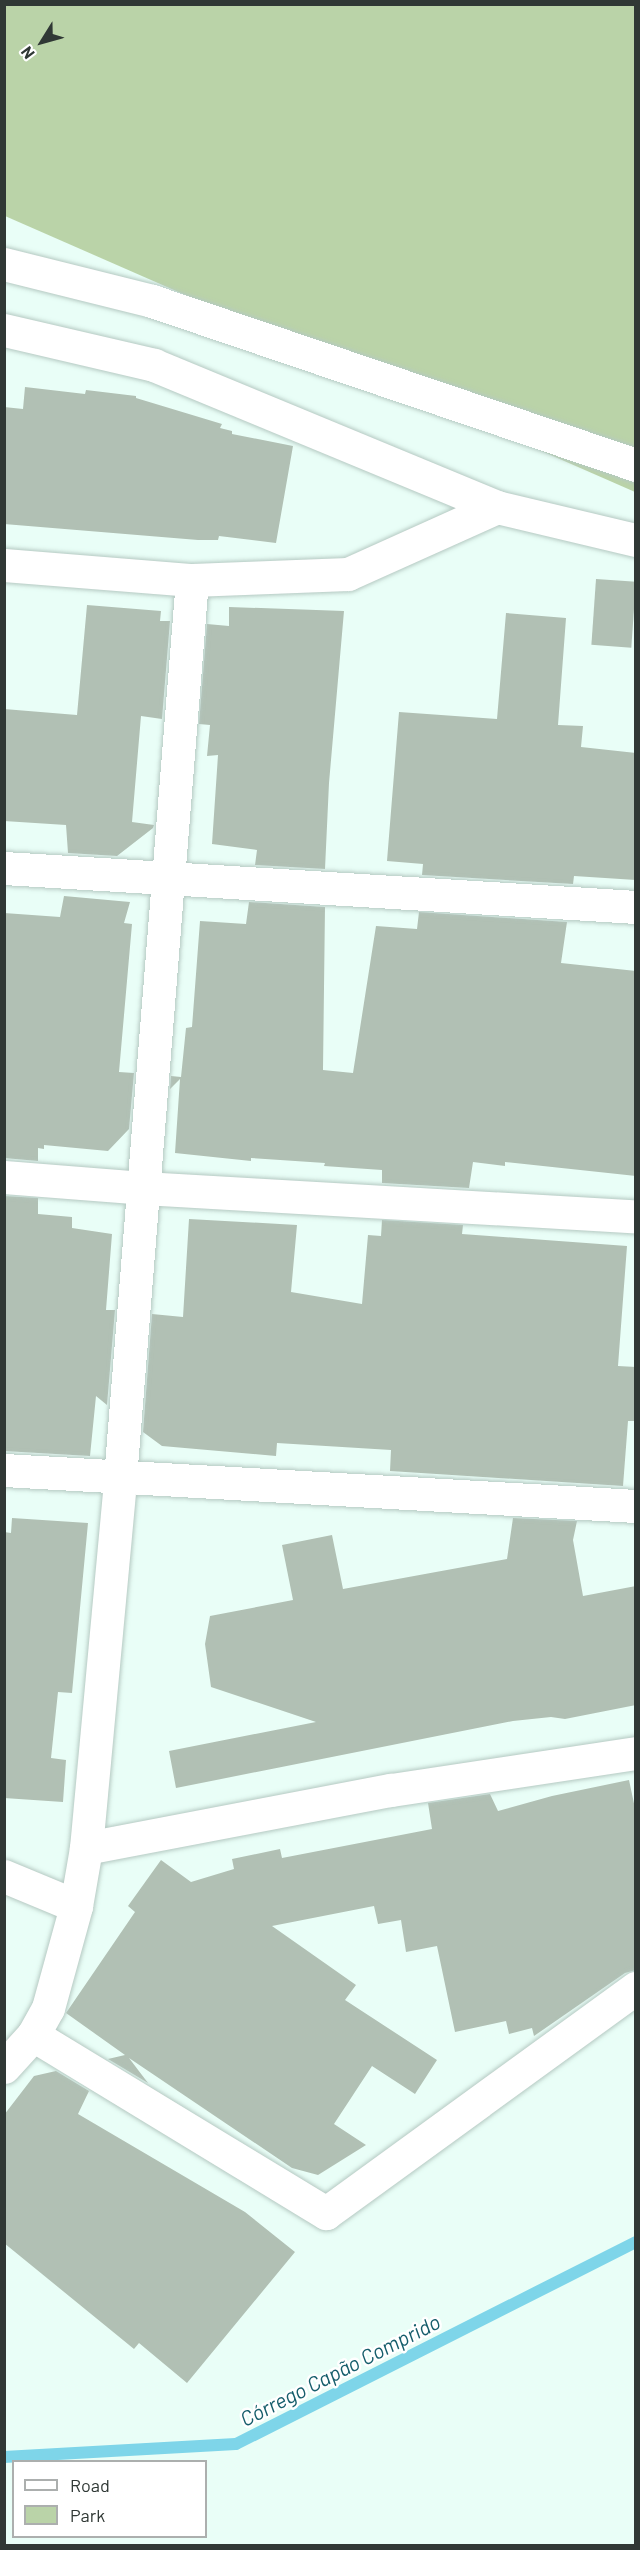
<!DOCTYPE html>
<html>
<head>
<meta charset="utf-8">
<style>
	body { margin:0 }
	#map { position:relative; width:640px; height:2550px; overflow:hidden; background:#e9fef7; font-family:Barlow,sans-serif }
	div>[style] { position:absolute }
	.green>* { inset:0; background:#bad3a8 }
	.stream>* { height:12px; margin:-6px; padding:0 6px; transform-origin:6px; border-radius:6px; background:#7ed5e9 }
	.building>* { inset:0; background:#b1c0b4; transform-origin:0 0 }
	.roads { filter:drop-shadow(0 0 2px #b5c9c2) drop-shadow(0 0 2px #b5c9c2) }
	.minor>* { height:33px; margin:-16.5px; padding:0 16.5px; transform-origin:16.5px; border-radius:16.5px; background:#fff }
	span { translate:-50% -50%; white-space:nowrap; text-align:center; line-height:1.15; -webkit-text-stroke:5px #fff; paint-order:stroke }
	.water-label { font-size:21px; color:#155d6b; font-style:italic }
	.frame { position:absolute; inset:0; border:6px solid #303835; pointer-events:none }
	.legend { position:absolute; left:12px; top:2460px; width:195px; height:78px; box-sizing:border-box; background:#fff; border:2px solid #acafae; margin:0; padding:8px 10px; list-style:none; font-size:18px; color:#303835 }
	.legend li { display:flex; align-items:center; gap:12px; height:30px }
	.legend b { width:30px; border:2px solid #acafae }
	.north { position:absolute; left:12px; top:12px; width:60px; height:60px; -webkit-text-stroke:4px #fff; paint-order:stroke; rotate:233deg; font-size:16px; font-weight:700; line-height:24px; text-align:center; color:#303835 }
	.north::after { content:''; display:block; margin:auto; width:21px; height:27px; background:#303835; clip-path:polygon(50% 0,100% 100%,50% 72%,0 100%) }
</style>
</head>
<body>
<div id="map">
	<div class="green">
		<i style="clip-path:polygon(5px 5px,635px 5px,635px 492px,5px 216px)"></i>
	</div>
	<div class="stream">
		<i style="left:4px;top:2457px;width:232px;rotate:-3.2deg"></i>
		<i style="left:236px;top:2444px;width:448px;rotate:-26.8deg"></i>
	</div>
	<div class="building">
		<i style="clip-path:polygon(25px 387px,85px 394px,86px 390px,136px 396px,136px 398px,222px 424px,220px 428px,232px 431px,232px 434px,293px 446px,276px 543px,219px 536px,218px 540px,198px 540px,4px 524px,4px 407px,23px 409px)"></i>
		<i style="left:596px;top:579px;width:40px;height:66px;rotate:4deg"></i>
		<i style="clip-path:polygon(87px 605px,161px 611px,160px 621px,170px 621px,162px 719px,141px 716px,132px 822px,154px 825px,153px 828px,117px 856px,68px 853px,66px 825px,4px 821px,4px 709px,77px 715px)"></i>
		<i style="clip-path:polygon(229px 607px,344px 611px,329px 783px,325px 869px,255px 865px,257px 850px,212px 844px,218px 755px,207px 756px,210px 725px,199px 724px,207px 624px,229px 626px)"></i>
		<i style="clip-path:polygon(506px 613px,566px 618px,558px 725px,583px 726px,581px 747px,636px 753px,636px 880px,574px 876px,573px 884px,422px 875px,423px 864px,387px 861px,399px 712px,497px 719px)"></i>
		<i style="clip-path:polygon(64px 896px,130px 902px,124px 923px,132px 924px,119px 1072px,134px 1073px,129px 1129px,108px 1151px,44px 1145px,44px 1149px,38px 1148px,38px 1161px,4px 1158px,4px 913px,60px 917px)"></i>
		<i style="clip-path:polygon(249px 902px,325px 907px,323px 1070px,353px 1073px,376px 926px,417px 929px,419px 912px,567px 922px,561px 963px,636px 971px,636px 1176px,505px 1162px,505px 1166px,473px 1162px,469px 1188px,382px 1183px,382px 1170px,324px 1166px,325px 1163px,251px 1158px,251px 1161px,175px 1153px,180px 1079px,170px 1089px,171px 1076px,181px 1077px,186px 1028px,192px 1027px,200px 921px,246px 924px)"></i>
		<i style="clip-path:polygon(4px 1196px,38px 1198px,38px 1214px,72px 1217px,72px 1228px,112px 1234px,106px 1310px,115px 1310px,107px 1405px,96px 1396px,90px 1456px,4px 1451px)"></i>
		<i style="clip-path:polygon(189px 1219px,297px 1225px,291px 1292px,362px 1304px,368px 1235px,381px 1236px,382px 1220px,463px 1225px,462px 1234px,627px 1246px,618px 1366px,636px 1367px,636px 1421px,628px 1421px,623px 1486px,390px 1471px,391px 1450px,277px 1443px,276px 1456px,162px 1446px,143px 1432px,152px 1314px,183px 1317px)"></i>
		<i style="clip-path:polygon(12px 1518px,88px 1523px,72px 1693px,58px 1692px,51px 1758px,66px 1760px,63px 1802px,4px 1798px,4px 1532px,11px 1533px)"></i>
		<i style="clip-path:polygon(513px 1518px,577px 1521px,573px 1540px,583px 1596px,636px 1586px,636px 1705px,565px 1719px,551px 1717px,513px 1721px,176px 1788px,169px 1751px,316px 1722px,211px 1687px,205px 1644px,210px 1616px,293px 1600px,282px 1545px,332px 1535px,343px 1589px,507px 1559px)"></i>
		<i style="clip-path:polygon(629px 1780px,636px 1813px,636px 1970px,625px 1973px,534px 2036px,532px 2028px,509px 2034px,506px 2021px,455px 2032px,437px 1946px,406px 1952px,401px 1920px,378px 1924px,374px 1906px,272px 1926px,356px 1985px,345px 2000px,437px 2060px,415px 2094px,372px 2066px,334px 2124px,366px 2145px,318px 2175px,292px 2168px,129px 2058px,148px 2083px,108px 2059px,125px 2055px,66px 2013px,135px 1912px,128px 1906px,161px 1860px,191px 1882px,234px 1869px,232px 1859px,280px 1849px,282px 1858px,432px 1829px,428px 1803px,490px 1794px,498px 1811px,552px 1796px)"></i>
		<i style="clip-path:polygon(56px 2071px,89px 2091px,78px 2114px,245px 2212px,295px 2252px,187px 2383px,139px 2343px,134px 2349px,4px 2243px,4px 2115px,34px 2076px)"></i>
	</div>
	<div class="roads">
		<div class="minor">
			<i style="left:4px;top:264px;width:153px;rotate:14deg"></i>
			<i style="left:152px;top:301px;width:511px;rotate:18.72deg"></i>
			<i style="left:4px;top:330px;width:154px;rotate:13.1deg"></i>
			<i style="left:154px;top:365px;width:371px;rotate:22.5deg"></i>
			<i style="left:497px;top:507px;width:143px;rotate:13.4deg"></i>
			<i style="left:4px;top:565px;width:189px;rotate:4.6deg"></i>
			<i style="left:192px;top:580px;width:156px;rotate:-2.2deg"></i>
			<i style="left:348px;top:574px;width:163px;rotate:-24.2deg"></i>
			<i style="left:4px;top:868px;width:633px;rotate:3.53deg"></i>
			<i style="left:4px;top:1177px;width:139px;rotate:4.5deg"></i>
			<i style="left:143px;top:1188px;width:494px;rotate:3.3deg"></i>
			<i style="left:4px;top:1470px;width:633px;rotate:3.26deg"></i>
			<i style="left:86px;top:1848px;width:310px;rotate:-10.8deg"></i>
			<i style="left:391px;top:1790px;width:248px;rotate:-8.6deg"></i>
			<i style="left:4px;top:1876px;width:78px;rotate:22.6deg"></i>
			<i style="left:33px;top:2035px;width:343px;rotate:31.3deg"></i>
			<i style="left:326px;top:2213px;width:383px;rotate:-36deg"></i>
			<i style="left:4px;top:2067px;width:43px;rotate:-47.8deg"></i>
			<i style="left:33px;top:2035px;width:31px;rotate:-61deg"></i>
			<i style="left:48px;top:2008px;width:106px;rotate:-74.6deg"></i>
			<i style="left:76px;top:1906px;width:59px;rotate:-80.2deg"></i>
			<i style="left:86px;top:1848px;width:372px;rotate:-84.7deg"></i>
			<i style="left:120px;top:1478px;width:901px;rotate:-85.42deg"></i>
		</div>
	</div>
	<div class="water-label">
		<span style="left:340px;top:2370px;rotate:-27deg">Córrego Capão Comprido</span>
	</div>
	<div class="frame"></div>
	<ul class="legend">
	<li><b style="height:8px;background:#fff"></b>Road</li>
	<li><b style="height:16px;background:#bad3a8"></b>Park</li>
	</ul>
	<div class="north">N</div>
</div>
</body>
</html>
